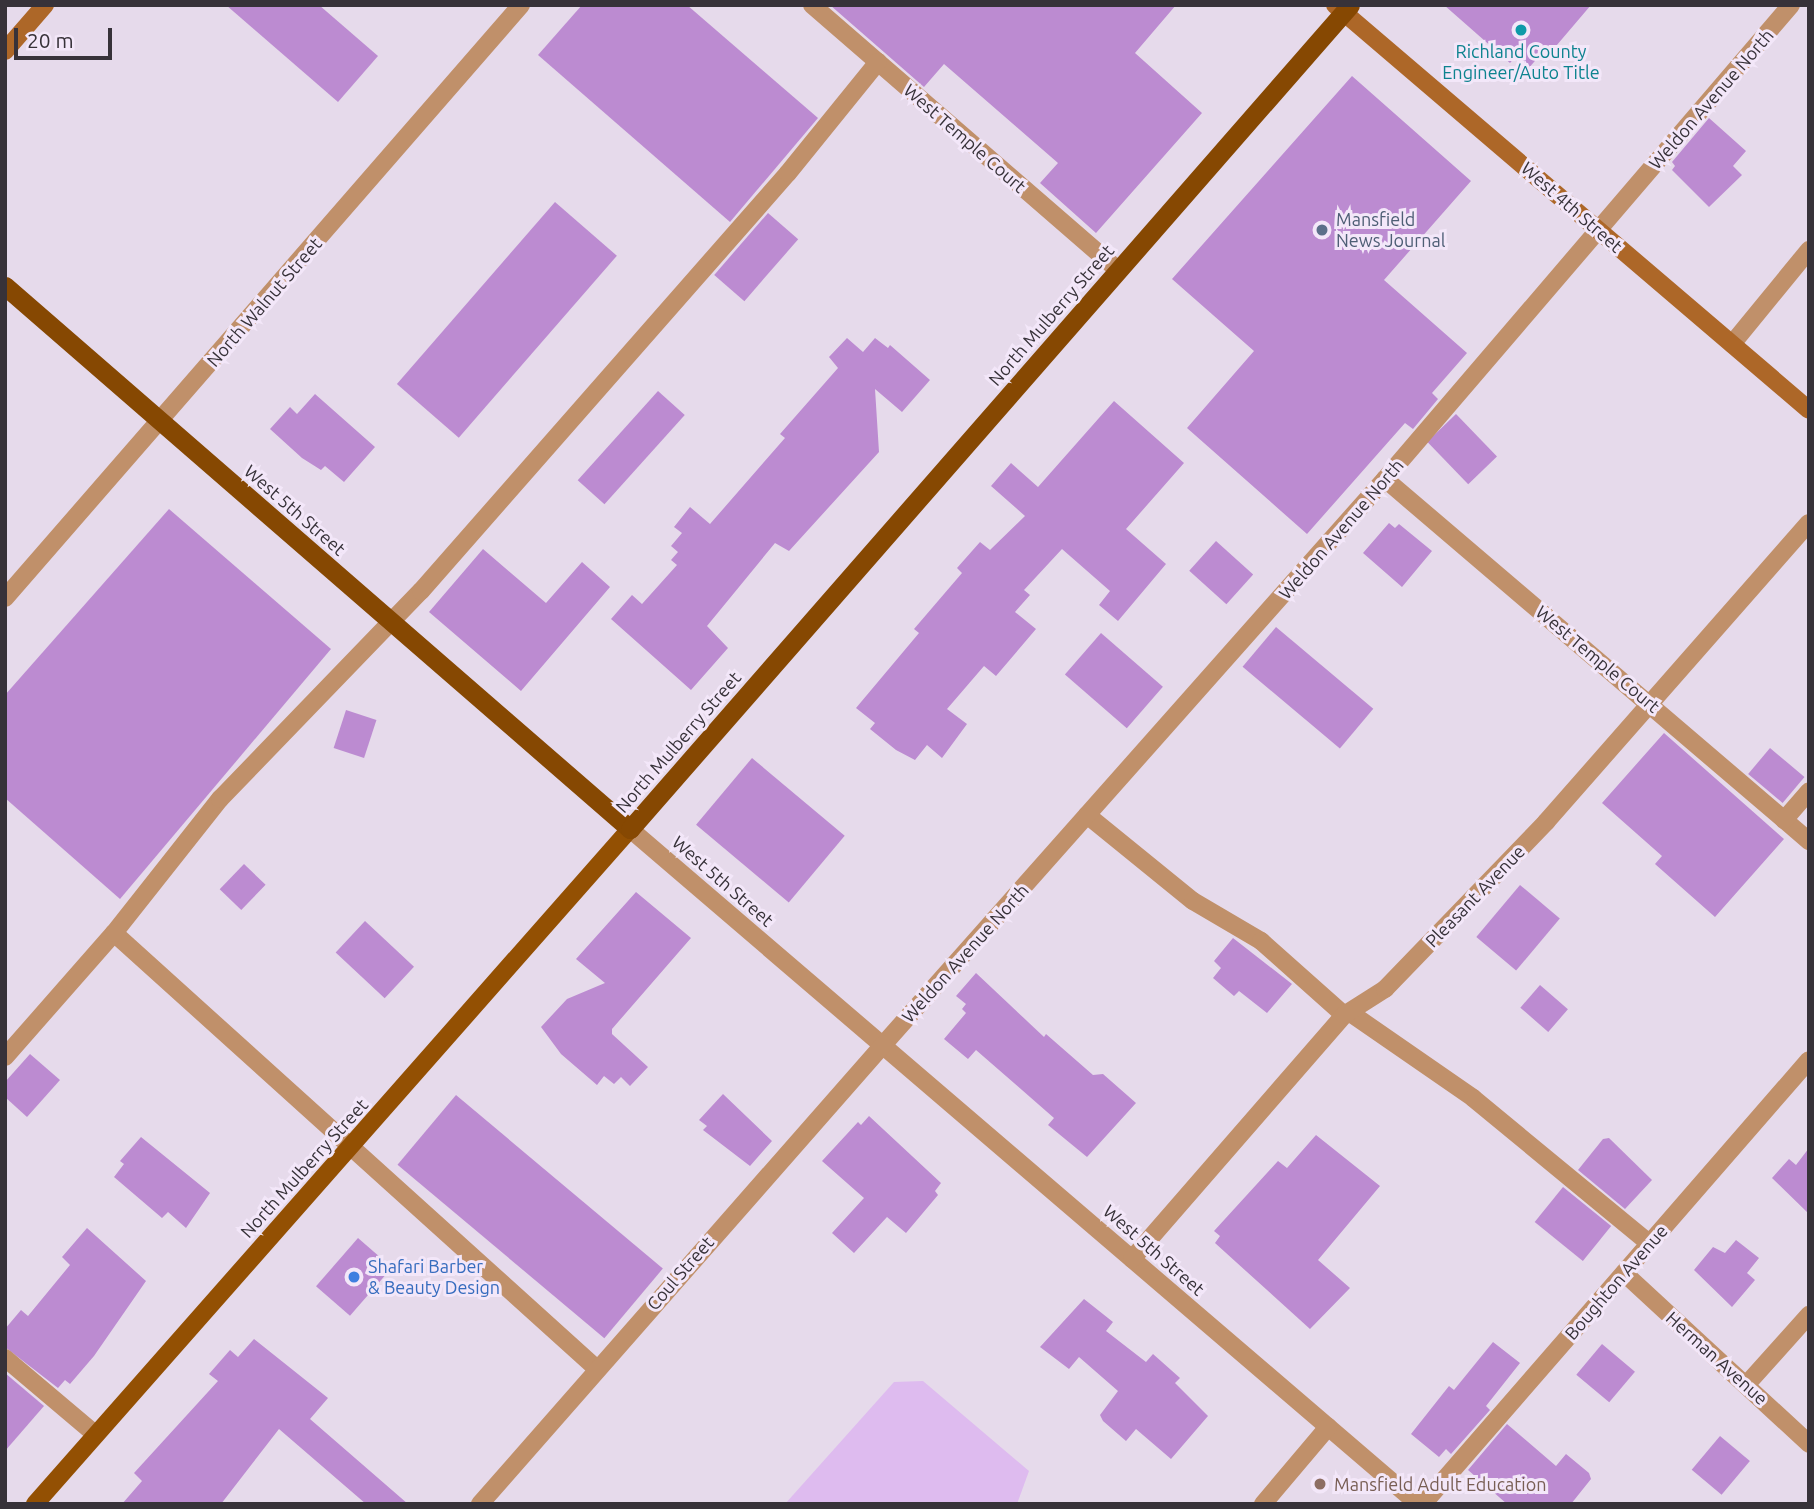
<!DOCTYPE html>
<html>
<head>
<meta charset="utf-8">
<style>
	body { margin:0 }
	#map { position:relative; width:1814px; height:1509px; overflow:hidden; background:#e6daeb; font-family:Ubuntu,sans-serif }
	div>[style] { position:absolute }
	.green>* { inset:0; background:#debbef }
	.building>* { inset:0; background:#bc8bd1; transform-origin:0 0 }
	.service>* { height:18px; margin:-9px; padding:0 9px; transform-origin:9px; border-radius:9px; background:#c0906a }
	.minor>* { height:18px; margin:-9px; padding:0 9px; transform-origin:9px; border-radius:9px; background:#c0906a }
	.tertiary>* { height:18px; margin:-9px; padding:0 9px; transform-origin:9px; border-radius:9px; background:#c0906a }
	.secondary>* { height:18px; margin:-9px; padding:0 9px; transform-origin:9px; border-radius:9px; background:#ad6728 }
	.primary>* { height:18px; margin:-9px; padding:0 9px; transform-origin:9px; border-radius:9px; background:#935003 }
	.trunk>* { height:19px; margin:-9.5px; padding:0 9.5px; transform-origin:9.5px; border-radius:9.5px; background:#864802 }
	.dots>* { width:19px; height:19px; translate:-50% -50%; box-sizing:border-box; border:4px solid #f3e7f9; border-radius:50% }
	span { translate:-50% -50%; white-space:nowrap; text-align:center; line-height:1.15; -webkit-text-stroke:6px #f3e7f9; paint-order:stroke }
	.culture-label { font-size:18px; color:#0d838f }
	.street-label { font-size:18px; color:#373239 }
	.service-label { font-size:18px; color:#4e5e75 }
	.left { translate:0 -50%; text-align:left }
	.shop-label { font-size:18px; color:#366cbe }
	.education-label { font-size:18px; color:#785e54 }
	.frame { position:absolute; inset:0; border:7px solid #373239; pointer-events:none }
	.scale { position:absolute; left:14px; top:28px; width:98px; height:32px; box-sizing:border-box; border:4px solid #373239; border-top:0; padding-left:9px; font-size:21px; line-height:24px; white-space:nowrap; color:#373239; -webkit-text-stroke:5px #f3e7f9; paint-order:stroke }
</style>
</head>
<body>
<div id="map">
	<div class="green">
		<i style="clip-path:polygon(923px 1381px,1029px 1471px,1017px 1504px,785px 1504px,894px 1382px)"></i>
	</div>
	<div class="building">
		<i style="clip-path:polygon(226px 5px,319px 5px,378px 56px,338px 102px)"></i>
		<i style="clip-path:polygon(582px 5px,687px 5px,818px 118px,730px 222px,538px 55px)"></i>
		<i style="clip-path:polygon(830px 5px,1176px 5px,1135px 53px,1202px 113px,1096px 233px,1040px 183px,1058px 163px,944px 64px,924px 87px)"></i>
		<i style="clip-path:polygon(1444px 5px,1591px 5px,1545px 59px,1540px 55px,1528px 69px,1515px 57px,1510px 63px)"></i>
		<i style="clip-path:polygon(1352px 76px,1471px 181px,1384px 280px,1467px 353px,1432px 393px,1438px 399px,1413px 429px,1405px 423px,1307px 534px,1187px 428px,1254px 351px,1172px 279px)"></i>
		<i style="clip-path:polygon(1709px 118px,1746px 151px,1733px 166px,1742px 175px,1709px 207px,1672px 170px,1675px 166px,1672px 162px)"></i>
		<i style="left:555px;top:202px;width:82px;height:241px;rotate:41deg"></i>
		<i style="left:768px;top:213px;width:40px;height:82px;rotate:41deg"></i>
		<i style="clip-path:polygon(847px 338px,863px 352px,875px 338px,888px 348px,890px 345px,930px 380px,902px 412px,875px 389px,879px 452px,789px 551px,775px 543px,707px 626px,728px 648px,691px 690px,611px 619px,632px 595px,642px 604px,677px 565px,671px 560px,678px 552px,671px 546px,682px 533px,674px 527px,690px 507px,710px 524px,785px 438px,780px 434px,838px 368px,829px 357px)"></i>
		<i style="left:658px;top:391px;width:36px;height:120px;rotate:42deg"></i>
		<i style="clip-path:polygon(315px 394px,375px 447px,344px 482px,325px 466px,321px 470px,302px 458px,270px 429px,290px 407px,297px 414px)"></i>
		<i style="clip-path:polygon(1114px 401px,1184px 463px,1126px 529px,1166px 564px,1118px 621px,1099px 605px,1110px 591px,1062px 549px,1024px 590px,1030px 595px,1015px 612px,1036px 629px,996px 676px,984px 666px,947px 709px,967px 724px,942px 758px,927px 745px,915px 760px,896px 750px,870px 729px,875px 723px,856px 708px,919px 633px,914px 629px,962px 573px,957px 568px,980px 542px,990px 550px,1025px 516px,991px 486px,1011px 463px,1038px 487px)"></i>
		<i style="left:1456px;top:414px;width:59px;height:40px;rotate:46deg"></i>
		<i style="clip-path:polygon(169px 509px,331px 649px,120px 899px,5px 798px,5px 695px)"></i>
		<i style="clip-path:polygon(1389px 523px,1395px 528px,1399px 524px,1432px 551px,1402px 587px,1363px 553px)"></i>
		<i style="left:1216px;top:541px;width:50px;height:40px;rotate:42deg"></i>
		<i style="clip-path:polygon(483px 549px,546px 603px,582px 562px,610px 587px,521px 691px,429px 612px)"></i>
		<i style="left:1276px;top:627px;width:127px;height:52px;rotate:40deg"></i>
		<i style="left:1101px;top:633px;width:82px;height:55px;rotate:41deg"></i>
		<i style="left:346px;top:710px;width:32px;height:40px;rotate:18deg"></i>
		<i style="clip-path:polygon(1664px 733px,1784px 839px,1715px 917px,1655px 864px,1662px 856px,1602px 803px)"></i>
		<i style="left:1770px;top:748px;width:45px;height:34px;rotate:40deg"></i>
		<i style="left:752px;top:758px;width:121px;height:87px;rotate:40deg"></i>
		<i style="left:244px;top:864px;width:30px;height:35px;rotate:44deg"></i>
		<i style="left:1520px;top:885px;width:52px;height:68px;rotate:40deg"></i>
		<i style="clip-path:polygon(636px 892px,691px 938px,612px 1029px,612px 1034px,648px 1067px,630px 1086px,621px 1077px,614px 1084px,604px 1076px,597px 1085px,561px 1054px,541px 1027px,567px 999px,605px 983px,576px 959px)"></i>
		<i style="left:365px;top:921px;width:67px;height:43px;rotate:43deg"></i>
		<i style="clip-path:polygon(1233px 938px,1292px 984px,1267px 1013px,1239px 991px,1234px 996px,1213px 978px,1221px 968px,1214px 961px)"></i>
		<i style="clip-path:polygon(976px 973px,1044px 1037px,1046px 1034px,1093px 1075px,1103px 1074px,1136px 1103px,1087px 1157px,1048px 1125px,1054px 1118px,976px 1050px,968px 1059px,944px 1039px,966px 1013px,962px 1009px,966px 1004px,956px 996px)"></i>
		<i style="left:1540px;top:985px;width:37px;height:30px;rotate:41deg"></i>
		<i style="clip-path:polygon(30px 1054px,60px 1080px,27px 1117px,5px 1097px,5px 1082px)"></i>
		<i style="clip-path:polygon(723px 1094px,772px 1141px,750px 1166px,703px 1130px,707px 1126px,699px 1120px)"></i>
		<i style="left:456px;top:1095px;width:270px;height:91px;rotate:40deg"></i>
		<i style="clip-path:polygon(869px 1116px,941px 1183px,935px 1191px,938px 1195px,906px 1233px,887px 1217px,854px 1253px,832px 1233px,864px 1198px,822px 1161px,858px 1122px,861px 1125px)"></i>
		<i style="clip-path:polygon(1316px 1135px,1380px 1186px,1318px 1260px,1350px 1288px,1310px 1329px,1215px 1243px,1220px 1236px,1214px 1231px,1278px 1161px,1287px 1168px)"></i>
		<i style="clip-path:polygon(141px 1137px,210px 1193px,186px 1228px,168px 1212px,162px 1218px,114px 1177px,124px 1164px,120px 1161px)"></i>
		<i style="clip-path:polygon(1609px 1138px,1652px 1180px,1625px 1209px,1578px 1170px,1603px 1139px)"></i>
		<i style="clip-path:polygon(1809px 1148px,1809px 1214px,1772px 1178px,1789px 1159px,1796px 1165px)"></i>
		<i style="left:1563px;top:1187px;width:62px;height:45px;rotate:39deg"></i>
		<i style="clip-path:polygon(87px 1228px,146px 1281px,94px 1356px,70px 1384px,65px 1380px,58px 1388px,5px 1347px,5px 1329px,21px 1310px,28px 1316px,70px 1265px,62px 1257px)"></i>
		<i style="left:358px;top:1238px;width:45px;height:64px;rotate:41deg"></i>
		<i style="clip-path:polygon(1736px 1240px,1759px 1258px,1747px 1273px,1755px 1280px,1732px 1307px,1694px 1270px,1713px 1247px,1725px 1253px)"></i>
		<i style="clip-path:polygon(1084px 1299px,1113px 1322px,1106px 1331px,1146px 1362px,1153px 1354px,1180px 1378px,1175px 1383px,1208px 1416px,1171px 1459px,1136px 1429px,1126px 1441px,1103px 1421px,1100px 1415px,1118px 1391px,1079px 1357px,1069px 1369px,1040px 1347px)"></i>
		<i style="clip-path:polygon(254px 1339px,328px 1398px,310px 1419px,408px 1504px,366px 1504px,279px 1429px,221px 1504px,122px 1504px,142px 1481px,134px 1473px,218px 1381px,209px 1374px,230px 1350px,238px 1357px)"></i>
		<i style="clip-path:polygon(1493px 1342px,1520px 1363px,1486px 1406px,1490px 1410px,1451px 1454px,1446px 1449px,1439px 1457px,1411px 1434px,1449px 1386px,1454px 1390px)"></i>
		<i style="left:1602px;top:1344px;width:43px;height:40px;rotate:40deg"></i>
		<i style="clip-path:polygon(5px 1373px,44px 1406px,5px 1451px)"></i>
		<i style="clip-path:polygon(1507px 1424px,1556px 1466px,1566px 1454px,1589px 1473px,1591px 1479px,1571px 1504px,1507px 1504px,1468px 1470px)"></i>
		<i style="left:1720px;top:1436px;width:39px;height:44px;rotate:40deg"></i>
	</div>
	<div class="service">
		<i style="left:812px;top:5px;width:405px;rotate:40.9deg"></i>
		<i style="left:1732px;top:344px;width:122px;rotate:-50.7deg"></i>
		<i style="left:1385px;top:479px;width:558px;rotate:40.49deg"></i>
		<i style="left:1087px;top:815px;width:136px;rotate:39.1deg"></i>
		<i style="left:1193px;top:901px;width:79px;rotate:30.5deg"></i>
		<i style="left:1261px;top:941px;width:111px;rotate:41.7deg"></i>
		<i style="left:1784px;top:820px;width:38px;rotate:-49deg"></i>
		<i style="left:114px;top:933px;width:649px;rotate:42.07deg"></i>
		<i style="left:1349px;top:1012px;width:151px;rotate:34.7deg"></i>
		<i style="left:1473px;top:1098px;width:228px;rotate:39.5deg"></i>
		<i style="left:883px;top:1045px;width:757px;rotate:-48.43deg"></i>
		<i style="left:1385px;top:479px;width:624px;rotate:-49.42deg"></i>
		<i style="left:5px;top:1057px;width:165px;rotate:-48.7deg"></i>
		<i style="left:114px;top:933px;width:171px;rotate:-51.7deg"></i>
		<i style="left:220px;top:799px;width:289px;rotate:-46deg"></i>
		<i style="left:421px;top:591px;width:556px;rotate:-48.72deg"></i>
		<i style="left:788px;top:173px;width:143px;rotate:-51deg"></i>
		<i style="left:1624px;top:1273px;width:252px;rotate:42.7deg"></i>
		<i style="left:5px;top:1358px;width:118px;rotate:40.2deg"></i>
		<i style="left:1747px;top:1384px;width:93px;rotate:-48.1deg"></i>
	</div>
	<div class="minor">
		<i style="left:630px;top:829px;width:1038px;rotate:40.58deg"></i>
		<i style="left:1132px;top:1259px;width:323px;rotate:-49deg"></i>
		<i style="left:1344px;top:1015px;width:49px;rotate:-32.4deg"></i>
		<i style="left:1385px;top:989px;width:232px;rotate:-46deg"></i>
		<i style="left:1546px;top:822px;width:398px;rotate:-48.7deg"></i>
		<i style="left:480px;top:1504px;width:611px;rotate:-48.72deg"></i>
		<i style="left:1263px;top:1504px;width:101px;rotate:-49.8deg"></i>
		<i style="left:1423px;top:1504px;width:588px;rotate:-49deg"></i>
	</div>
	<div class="tertiary">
		<i style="left:5px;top:598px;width:786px;rotate:-48.97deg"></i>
	</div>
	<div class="secondary">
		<i style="left:1335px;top:5px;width:623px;rotate:40.51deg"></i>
		<i style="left:5px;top:51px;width:61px;rotate:-49deg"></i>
	</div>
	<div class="primary">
		<i style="left:35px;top:1504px;width:900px;rotate:-48.6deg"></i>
	</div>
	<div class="trunk">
		<i style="left:5px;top:286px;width:828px;rotate:40.98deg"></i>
		<i style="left:630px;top:829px;width:1094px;rotate:-48.85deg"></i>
	</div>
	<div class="dots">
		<i style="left:1521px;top:30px;background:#0f9aa8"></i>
		<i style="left:1322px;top:230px;background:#5c6f8a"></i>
		<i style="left:354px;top:1277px;background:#3f7fe0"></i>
		<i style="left:1320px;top:1484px;background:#8d6e63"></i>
	</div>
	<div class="culture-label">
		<span style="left:1521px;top:62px">Richland County<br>Engineer/Auto Title</span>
	</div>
	<div class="street-label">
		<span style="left:1711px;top:99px;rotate:-49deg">Weldon Avenue North</span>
		<span style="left:965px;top:138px;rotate:41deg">West Temple Court</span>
		<span style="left:1572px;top:207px;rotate:41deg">West 4th Street</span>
		<span style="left:264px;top:302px;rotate:-49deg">North Walnut Street</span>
		<span style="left:1051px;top:315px;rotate:-49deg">North Mulberry Street</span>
		<span style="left:295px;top:510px;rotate:41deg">West 5th Street</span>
		<span style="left:1341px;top:529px;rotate:-49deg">Weldon Avenue North</span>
		<span style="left:1598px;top:659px;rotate:40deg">West Temple Court</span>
		<span style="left:678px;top:742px;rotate:-49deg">North Mulberry Street</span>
		<span style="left:723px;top:881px;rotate:41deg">West 5th Street</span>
		<span style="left:1475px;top:896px;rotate:-46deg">Pleasant Avenue</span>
		<span style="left:965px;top:953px;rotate:-48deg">Weldon Avenue North</span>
		<span style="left:304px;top:1168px;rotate:-48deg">North Mulberry Street</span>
		<span style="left:1154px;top:1250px;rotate:41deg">West 5th Street</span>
		<span style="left:680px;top:1273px;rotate:-49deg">Coul Street</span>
		<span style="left:1616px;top:1282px;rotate:-49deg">Boughton Avenue</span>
		<span style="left:1717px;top:1358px;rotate:42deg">Herman Avenue</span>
	</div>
	<div class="service-label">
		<span class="left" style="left:1336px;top:230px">Mansfield<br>News Journal</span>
	</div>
	<div class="shop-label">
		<span class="left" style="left:368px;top:1277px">Shafari Barber<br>&amp; Beauty Design</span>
	</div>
	<div class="education-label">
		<span class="left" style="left:1334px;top:1484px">Mansfield Adult Education</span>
	</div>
	<div class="frame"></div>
	<div class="scale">20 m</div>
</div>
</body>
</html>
